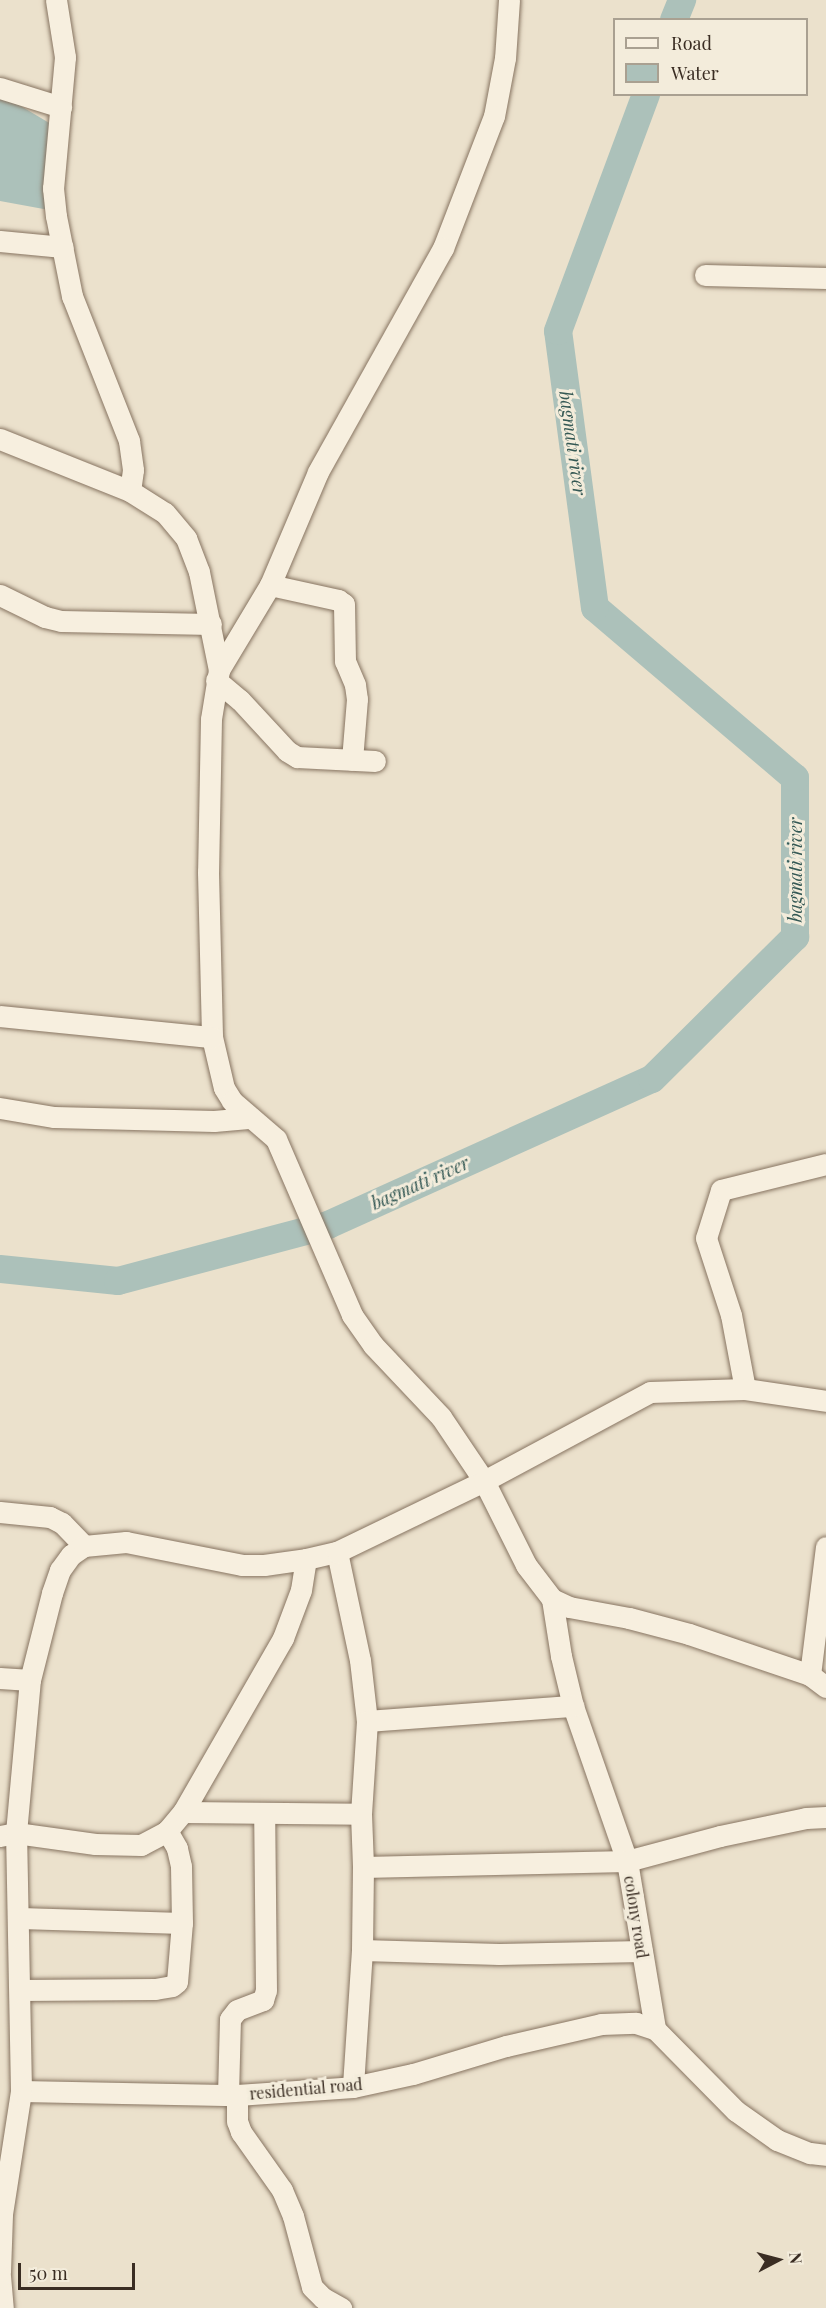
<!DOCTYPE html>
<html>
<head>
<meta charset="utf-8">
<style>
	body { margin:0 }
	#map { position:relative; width:826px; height:2308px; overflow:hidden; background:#ebe1cc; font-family:"Playfair Display",serif }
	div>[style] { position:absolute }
	.water>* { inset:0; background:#acc1ba }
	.river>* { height:28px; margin:-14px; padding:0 14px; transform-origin:14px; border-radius:14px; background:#acc1ba }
	.roads { filter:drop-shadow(0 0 2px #877461) drop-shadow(0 0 2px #877461) }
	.minor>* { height:21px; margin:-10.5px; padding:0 10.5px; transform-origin:10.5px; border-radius:10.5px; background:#f7efdf }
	span { translate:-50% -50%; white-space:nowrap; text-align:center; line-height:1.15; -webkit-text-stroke:6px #f3ecdb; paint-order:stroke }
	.street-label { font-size:16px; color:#3a2d23 }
	.water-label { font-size:18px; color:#345854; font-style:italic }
	.legend { position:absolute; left:613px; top:18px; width:195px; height:78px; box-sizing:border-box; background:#f3ecdb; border:2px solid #a9a091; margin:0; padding:8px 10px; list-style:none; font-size:18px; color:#3a2d23 }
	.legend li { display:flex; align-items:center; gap:12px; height:30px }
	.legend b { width:30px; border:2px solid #a9a091 }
	.north { position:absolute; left:748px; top:2230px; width:60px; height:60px; -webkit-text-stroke:4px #f3ecdb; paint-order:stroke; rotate:84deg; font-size:16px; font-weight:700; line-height:24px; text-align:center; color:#3a2d23 }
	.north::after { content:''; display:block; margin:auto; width:21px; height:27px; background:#3a2d23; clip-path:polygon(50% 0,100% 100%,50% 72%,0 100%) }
	.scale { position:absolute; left:18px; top:2263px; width:117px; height:27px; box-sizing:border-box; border:3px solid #3a2d23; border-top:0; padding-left:8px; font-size:18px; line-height:21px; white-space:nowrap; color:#3a2d23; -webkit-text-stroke:4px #f3ecdb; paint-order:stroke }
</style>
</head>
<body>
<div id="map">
	<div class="water">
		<i style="clip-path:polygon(0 98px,14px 102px,51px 124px,49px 210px,0 201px)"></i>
	</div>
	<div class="river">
		<i style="left:674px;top:20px;width:22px;rotate:-68deg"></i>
		<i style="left:0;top:1269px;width:119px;rotate:5.8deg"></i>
		<i style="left:118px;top:1281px;width:217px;rotate:-14.9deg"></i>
		<i style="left:328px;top:1225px;width:355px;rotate:-24.3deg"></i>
		<i style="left:652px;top:1079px;width:202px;rotate:-44.8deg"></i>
		<i style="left:795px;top:937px;width:159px;rotate:-90deg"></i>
		<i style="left:795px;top:778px;width:262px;rotate:-139.6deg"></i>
		<i style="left:595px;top:608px;width:279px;rotate:-97.6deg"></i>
		<i style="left:558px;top:331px;width:253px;rotate:-69.6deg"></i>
	</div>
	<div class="roads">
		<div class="minor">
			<i style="left:56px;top:0;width:58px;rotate:81deg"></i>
			<i style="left:65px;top:57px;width:132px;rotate:95.2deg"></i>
			<i style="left:53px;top:188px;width:28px;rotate:84deg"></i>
			<i style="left:56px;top:216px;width:82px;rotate:78.7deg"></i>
			<i style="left:72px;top:296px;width:156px;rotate:68.5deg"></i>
			<i style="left:129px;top:441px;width:29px;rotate:82deg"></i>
			<i style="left:133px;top:470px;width:21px;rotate:98deg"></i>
			<i style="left:509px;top:0;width:58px;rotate:93.9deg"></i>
			<i style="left:505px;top:58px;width:59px;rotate:100.7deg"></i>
			<i style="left:494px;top:116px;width:142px;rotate:111.1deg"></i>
			<i style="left:443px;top:248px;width:257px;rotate:119.2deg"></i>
			<i style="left:318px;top:472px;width:123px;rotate:113deg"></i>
			<i style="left:270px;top:585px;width:99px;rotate:121deg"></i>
			<i style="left:219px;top:670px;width:50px;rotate:99.3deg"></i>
			<i style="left:211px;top:719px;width:153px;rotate:91.1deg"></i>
			<i style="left:208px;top:872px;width:165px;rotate:88.6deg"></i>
			<i style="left:212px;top:1037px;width:52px;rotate:76.8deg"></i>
			<i style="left:224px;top:1088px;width:15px;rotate:58deg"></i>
			<i style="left:232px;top:1101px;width:58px;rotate:40.8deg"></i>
			<i style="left:276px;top:1139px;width:192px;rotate:66.6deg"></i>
			<i style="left:352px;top:1315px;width:37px;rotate:55deg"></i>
			<i style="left:373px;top:1345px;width:99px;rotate:46.6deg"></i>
			<i style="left:441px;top:1417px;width:77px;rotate:56.1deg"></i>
			<i style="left:484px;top:1481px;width:94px;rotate:63.4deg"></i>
			<i style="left:526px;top:1565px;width:43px;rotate:52.6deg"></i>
			<i style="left:552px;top:1599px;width:19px;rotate:25deg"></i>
			<i style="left:569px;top:1607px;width:61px;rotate:10.4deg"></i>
			<i style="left:629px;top:1618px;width:62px;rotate:14.9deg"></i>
			<i style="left:689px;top:1634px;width:128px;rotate:18.7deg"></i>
			<i style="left:810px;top:1675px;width:20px;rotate:37deg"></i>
			<i style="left:0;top:88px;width:64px;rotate:17.3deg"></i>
			<i style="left:0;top:241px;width:63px;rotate:5.4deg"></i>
			<i style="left:705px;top:275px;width:121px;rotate:1.4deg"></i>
			<i style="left:0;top:439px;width:140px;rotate:21.8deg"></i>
			<i style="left:130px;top:491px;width:41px;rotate:32.2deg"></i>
			<i style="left:165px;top:513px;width:33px;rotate:50deg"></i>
			<i style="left:186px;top:538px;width:36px;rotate:69deg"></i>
			<i style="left:199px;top:572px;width:100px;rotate:78.5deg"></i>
			<i style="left:270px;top:585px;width:70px;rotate:12.4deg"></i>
			<i style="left:338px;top:600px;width:7px;rotate:34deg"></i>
			<i style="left:344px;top:604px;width:57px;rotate:89deg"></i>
			<i style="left:345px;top:661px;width:26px;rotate:67deg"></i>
			<i style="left:355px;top:685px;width:14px;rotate:82deg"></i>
			<i style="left:357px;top:699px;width:61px;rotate:94.7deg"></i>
			<i style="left:0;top:595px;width:50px;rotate:26.1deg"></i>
			<i style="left:45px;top:617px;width:16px;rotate:14deg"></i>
			<i style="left:61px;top:621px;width:150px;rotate:1.1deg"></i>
			<i style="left:216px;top:680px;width:31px;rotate:40deg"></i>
			<i style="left:240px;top:700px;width:69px;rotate:47.3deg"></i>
			<i style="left:287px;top:751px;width:12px;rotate:31deg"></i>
			<i style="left:297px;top:757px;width:78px;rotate:2.9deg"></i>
			<i style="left:0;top:1016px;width:213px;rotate:5.7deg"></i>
			<i style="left:0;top:1108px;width:55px;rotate:9.5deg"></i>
			<i style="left:54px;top:1117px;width:160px;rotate:1.4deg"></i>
			<i style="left:214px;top:1121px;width:37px;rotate:-5deg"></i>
			<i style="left:745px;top:1389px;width:75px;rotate:-100.7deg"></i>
			<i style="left:731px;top:1315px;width:81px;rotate:-108deg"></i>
			<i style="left:706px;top:1238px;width:50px;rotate:-72.6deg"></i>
			<i style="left:721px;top:1190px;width:108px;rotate:-13.9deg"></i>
			<i style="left:0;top:1512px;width:50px;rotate:5.7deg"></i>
			<i style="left:50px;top:1517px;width:13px;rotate:27deg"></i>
			<i style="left:62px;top:1523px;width:32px;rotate:46deg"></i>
			<i style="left:337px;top:1552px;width:110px;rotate:78deg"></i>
			<i style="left:360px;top:1660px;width:61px;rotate:83.5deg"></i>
			<i style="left:367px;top:1721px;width:93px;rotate:93.7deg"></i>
			<i style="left:361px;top:1814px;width:53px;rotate:87.8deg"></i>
			<i style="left:363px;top:1867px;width:83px;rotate:90.7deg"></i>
			<i style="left:362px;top:1950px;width:137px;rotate:93.8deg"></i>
			<i style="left:552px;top:1599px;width:58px;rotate:81deg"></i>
			<i style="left:561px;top:1656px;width:51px;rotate:76.5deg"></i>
			<i style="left:573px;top:1706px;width:164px;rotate:70.8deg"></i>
			<i style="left:627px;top:1861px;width:170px;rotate:80.5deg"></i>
			<i style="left:655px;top:2029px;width:115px;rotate:45.4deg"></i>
			<i style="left:736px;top:2111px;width:50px;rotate:35.3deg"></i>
			<i style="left:777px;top:2140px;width:35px;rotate:22deg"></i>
			<i style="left:810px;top:2153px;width:16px;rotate:7deg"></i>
			<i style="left:810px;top:1675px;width:129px;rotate:-82.9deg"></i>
			<i style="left:0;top:1678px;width:30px;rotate:4deg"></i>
			<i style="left:367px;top:1721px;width:207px;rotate:-4.2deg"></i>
			<i style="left:183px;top:1812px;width:178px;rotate:0.6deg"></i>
			<i style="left:0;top:1836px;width:16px;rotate:-11deg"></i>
			<i style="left:16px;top:1833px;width:80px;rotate:7.9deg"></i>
			<i style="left:95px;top:1844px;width:46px;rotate:1.2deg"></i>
			<i style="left:141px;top:1845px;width:30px;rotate:-28deg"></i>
			<i style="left:167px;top:1831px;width:25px;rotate:-50deg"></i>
			<i style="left:183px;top:1812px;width:201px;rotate:-60.1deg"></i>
			<i style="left:283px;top:1638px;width:51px;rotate:-69.4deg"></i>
			<i style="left:301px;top:1590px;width:31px;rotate:-81deg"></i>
			<i style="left:363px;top:1867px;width:264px;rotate:-1.3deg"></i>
			<i style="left:627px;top:1861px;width:96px;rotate:-15deg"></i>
			<i style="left:720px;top:1836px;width:88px;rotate:-11.8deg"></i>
			<i style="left:806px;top:1818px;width:20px;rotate:-3deg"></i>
			<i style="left:20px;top:1918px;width:162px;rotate:1.8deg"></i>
			<i style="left:362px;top:1950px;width:137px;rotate:1.7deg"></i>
			<i style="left:499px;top:1954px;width:143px;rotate:-1.2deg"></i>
			<i style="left:20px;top:1990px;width:135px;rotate:-0.4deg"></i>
			<i style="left:155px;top:1989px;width:17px;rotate:-10deg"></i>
			<i style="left:172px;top:1986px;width:6px;rotate:-39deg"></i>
			<i style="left:177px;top:1982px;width:59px;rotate:-85.2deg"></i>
			<i style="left:182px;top:1923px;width:57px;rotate:-91deg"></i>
			<i style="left:181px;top:1866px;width:18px;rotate:-103deg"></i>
			<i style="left:177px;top:1848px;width:20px;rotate:-120deg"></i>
			<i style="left:21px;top:2091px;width:216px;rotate:1.1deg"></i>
			<i style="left:237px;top:2095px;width:116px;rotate:-3.9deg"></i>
			<i style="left:353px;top:2087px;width:61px;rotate:-12.2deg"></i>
			<i style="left:413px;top:2074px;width:97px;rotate:-16.8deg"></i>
			<i style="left:506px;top:2046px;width:98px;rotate:-13deg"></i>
			<i style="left:601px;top:2024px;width:35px;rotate:-2deg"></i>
			<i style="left:636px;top:2023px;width:20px;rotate:18deg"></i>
			<i style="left:228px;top:2095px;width:76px;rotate:-88.5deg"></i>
			<i style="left:230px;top:2019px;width:11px;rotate:-52deg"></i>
			<i style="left:237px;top:2010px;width:28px;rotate:-21deg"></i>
			<i style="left:263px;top:2000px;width:10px;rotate:-73deg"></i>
			<i style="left:266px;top:1990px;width:177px;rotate:-90.6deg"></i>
			<i style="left:237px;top:2095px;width:26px;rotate:90deg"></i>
			<i style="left:237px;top:2121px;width:12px;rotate:70deg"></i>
			<i style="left:241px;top:2132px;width:71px;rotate:54.7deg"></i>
			<i style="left:282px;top:2190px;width:28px;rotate:67deg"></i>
			<i style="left:293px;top:2216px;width:73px;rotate:75deg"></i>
			<i style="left:312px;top:2287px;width:16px;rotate:45deg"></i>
			<i style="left:323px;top:2298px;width:21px;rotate:29deg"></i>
			<i style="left:0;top:2272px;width:58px;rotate:-88deg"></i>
			<i style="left:2px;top:2214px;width:124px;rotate:-81.2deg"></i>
			<i style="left:21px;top:2091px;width:258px;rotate:-91.1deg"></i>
			<i style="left:16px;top:1833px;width:154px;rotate:-84.8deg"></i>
			<i style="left:30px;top:1680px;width:90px;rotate:-75.8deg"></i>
			<i style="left:52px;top:1593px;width:24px;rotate:-71deg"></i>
			<i style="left:60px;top:1570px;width:19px;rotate:-54deg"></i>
			<i style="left:71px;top:1555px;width:16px;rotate:-35deg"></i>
			<i style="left:84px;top:1546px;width:42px;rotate:-5.4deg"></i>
			<i style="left:126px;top:1542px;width:118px;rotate:11.2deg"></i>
			<i style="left:242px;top:1565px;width:22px"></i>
			<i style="left:264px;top:1565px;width:42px;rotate:-8.1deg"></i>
			<i style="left:306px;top:1559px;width:32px;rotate:-13deg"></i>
			<i style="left:337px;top:1552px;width:163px;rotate:-25.8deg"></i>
			<i style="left:484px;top:1481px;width:188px;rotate:-28.2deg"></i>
			<i style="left:650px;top:1392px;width:95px;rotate:-1.8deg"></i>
			<i style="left:745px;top:1389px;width:82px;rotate:8.4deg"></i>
			<i style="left:0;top:2276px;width:32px;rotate:85deg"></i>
		</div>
	</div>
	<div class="street-label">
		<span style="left:636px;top:1917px;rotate:81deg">colony road</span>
		<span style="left:306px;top:2089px;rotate:-5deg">residential road</span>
	</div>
	<div class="water-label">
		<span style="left:573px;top:443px;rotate:82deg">bagmati river</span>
		<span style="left:795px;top:870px;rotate:-90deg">bagmati river</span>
		<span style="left:420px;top:1183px;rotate:-24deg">bagmati river</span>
	</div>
	<ul class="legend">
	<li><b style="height:8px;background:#f7efdf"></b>Road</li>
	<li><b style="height:16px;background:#acc1ba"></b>Water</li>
	</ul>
	<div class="north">N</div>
	<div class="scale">50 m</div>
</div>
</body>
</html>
